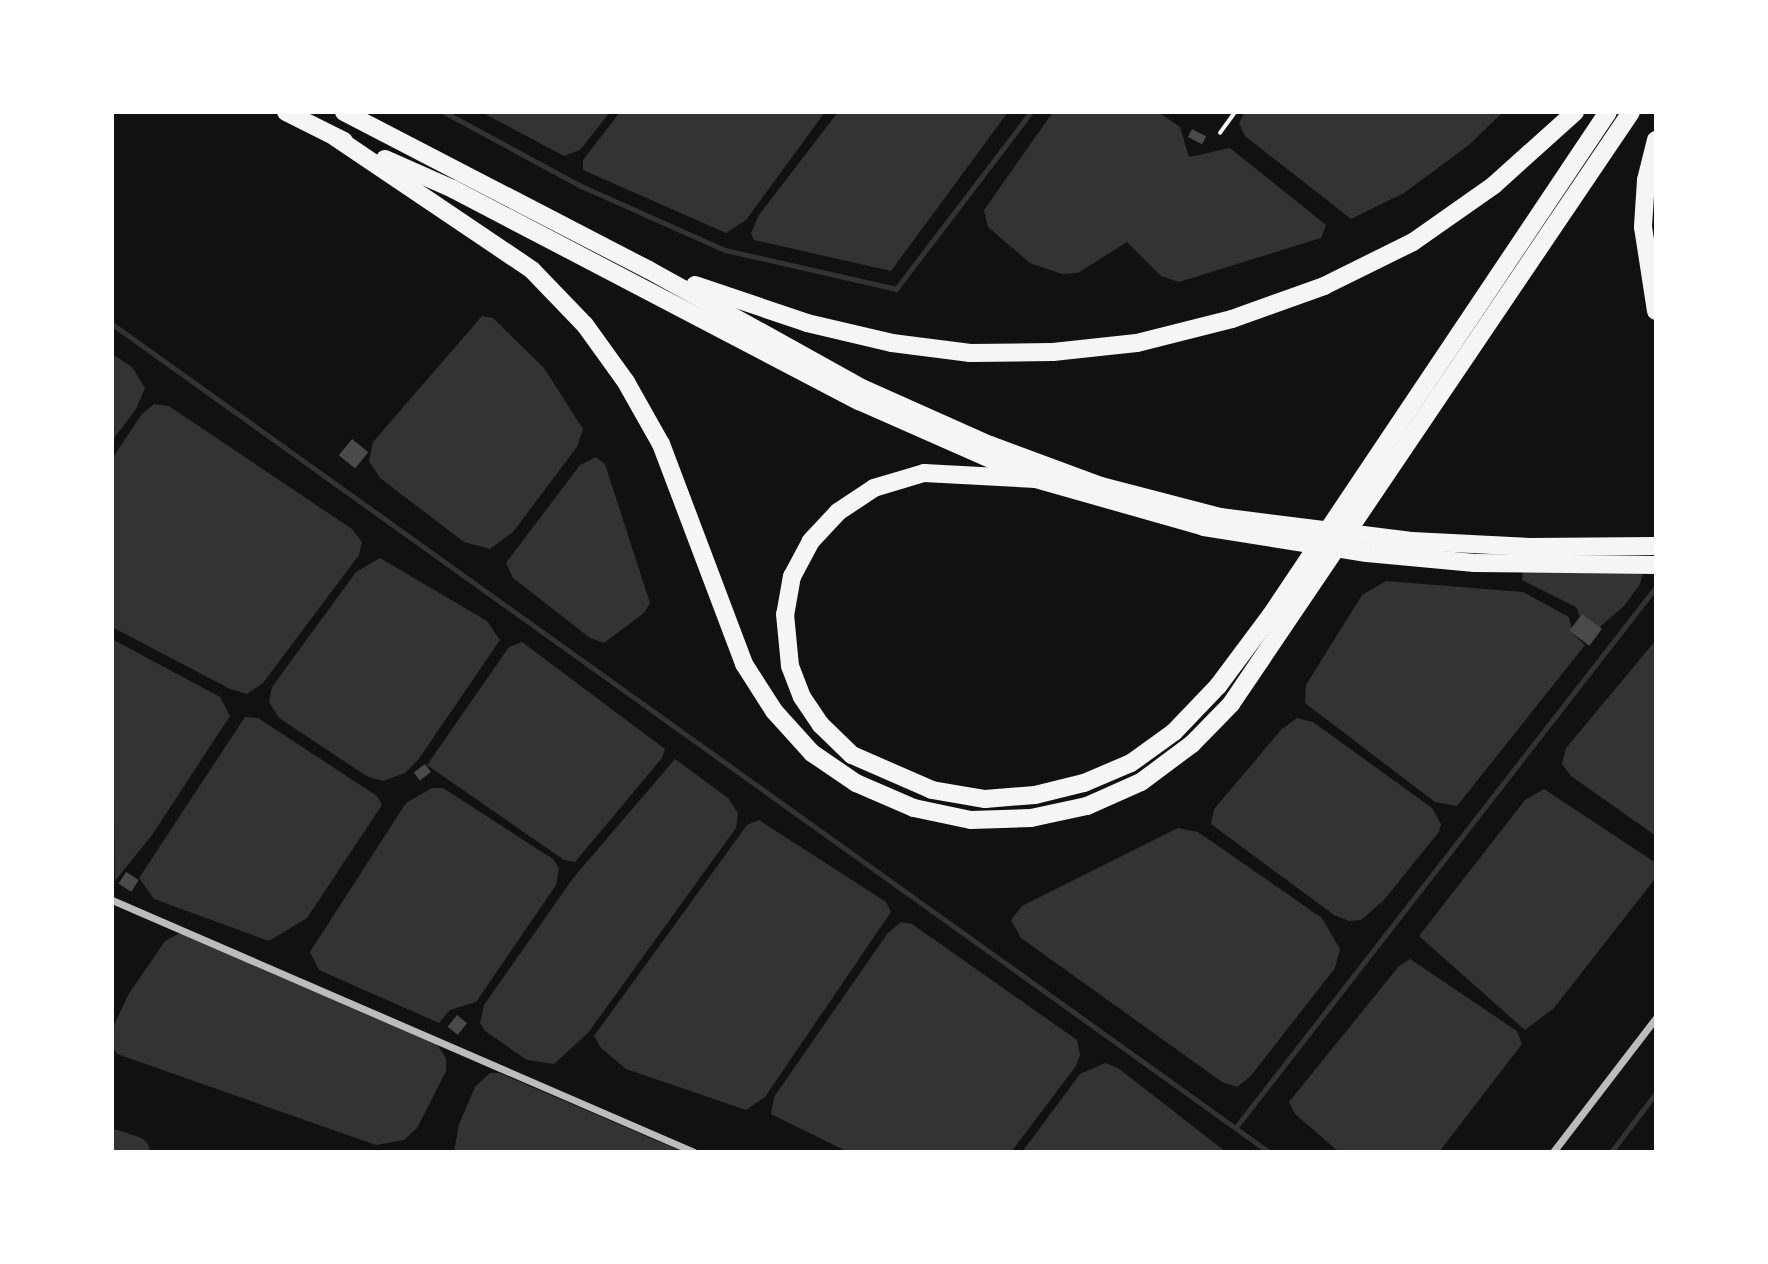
<!DOCTYPE html>
<html>
<head>
<meta charset="utf-8">
<style>
	body { margin:0 }
	#map { position:relative; width:1768px; height:1264px; overflow:hidden; background:#111; font-family:Jost,sans-serif }
	div>[style] { position:absolute }
	.water>* { inset:0; background:#333 }
	.stream>* { height:5px; margin:-2.5px; padding:0 2.5px; transform-origin:2.5px; border-radius:2.5px; background:#333 }
	.river>* { height:32px; margin:-16px; padding:0 16px; transform-origin:16px; border-radius:16px; background:#333 }
	.building>* { inset:0; background:#4a4a4a; transform-origin:0 0 }
	.path>* { height:3.5px; margin:-1.75px; padding:0 1.75px; transform-origin:1.75px; border-radius:1.75px; background:#f5f5f5 }
	.minor>* { height:7px; margin:-3.5px; padding:0 3.5px; transform-origin:3.5px; border-radius:3.5px; background:#bcbcbc }
	.motorway>* { height:18px; margin:-9px; padding:0 9px; transform-origin:9px; border-radius:9px; background:#f5f5f5 }
	span { translate:-50% -50%; white-space:nowrap; text-align:center; line-height:1.15; -webkit-text-stroke:5px #fff; paint-order:stroke }
	.frame { position:absolute; inset:0; border:114px solid #fff; pointer-events:none }
</style>
</head>
<body>
<div id="map">
	<div class="water">
		<i style="clip-path:polygon(481px 112px,610px 112px,580px 150px,564px 156px)"></i>
		<i style="clip-path:polygon(620px 112px,825px 112px,746px 220px,726px 233px,583px 170px,583px 160px)"></i>
		<i style="clip-path:polygon(838px 112px,1008px 112px,891px 271px,754px 240px,751px 233px,759px 215px)"></i>
		<i style="clip-path:polygon(1053px 112px,1158px 112px,1180px 127px,1189px 157px,1230px 148px,1326px 225px,1321px 238px,1179px 282px,1161px 276px,1127px 242px,1078px 273px,1062px 274px,1030px 263px,988px 227px,984px 210px)"></i>
		<i style="clip-path:polygon(1245px 112px,1503px 112px,1469px 145px,1404px 193px,1351px 219px,1245px 136px,1239px 123px)"></i>
		<i style="clip-path:polygon(482px 316px,493px 318px,544px 368px,583px 429px,577px 447px,513px 532px,490px 549px,464px 542px,380px 478px,369px 461px,373px 442px)"></i>
		<i style="clip-path:polygon(112px 354px,132px 367px,145px 388px,136px 409px,112px 441px)"></i>
		<i style="clip-path:polygon(154px 404px,169px 406px,352px 529px,362px 542px,359px 555px,263px 683px,247px 694px,230px 689px,112px 627px,112px 459px,141px 415px)"></i>
		<i style="clip-path:polygon(596px 457px,605px 464px,650px 603px,644px 613px,604px 643px,590px 638px,513px 578px,506px 563px,580px 465px)"></i>
		<i style="clip-path:polygon(380px 558px,487px 621px,500px 640px,418px 760px,405px 773px,383px 781px,368px 777px,279px 718px,269px 702px,272px 687px,356px 572px)"></i>
		<i style="clip-path:polygon(1524px 559px,1646px 560px,1640px 584px,1624px 606px,1594px 632px,1584px 626px,1576px 607px,1522px 580px)"></i>
		<i style="clip-path:polygon(1386px 581px,1523px 592px,1569px 617px,1573px 634px,1585px 645px,1457px 806px,1435px 802px,1305px 703px,1306px 685px,1362px 595px)"></i>
		<i style="clip-path:polygon(112px 639px,220px 697px,230px 716px,152px 835px,115px 881px)"></i>
		<i style="clip-path:polygon(1656px 640px,1656px 836px,1571px 776px,1562px 764px,1566px 748px)"></i>
		<i style="clip-path:polygon(522px 642px,665px 749px,662px 758px,575px 862px,564px 860px,427px 765px,509px 647px)"></i>
		<i style="clip-path:polygon(245px 717px,258px 718px,377px 796px,382px 805px,307px 918px,269px 941px,154px 899px,139px 878px)"></i>
		<i style="clip-path:polygon(1297px 718px,1313px 722px,1432px 808px,1441px 824px,1439px 832px,1383px 901px,1361px 920px,1349px 921px,1334px 915px,1211px 824px,1214px 809px,1281px 730px)"></i>
		<i style="clip-path:polygon(675px 759px,728px 798px,738px 813px,736px 828px,588px 1033px,554px 1064px,527px 1060px,485px 1031px,480px 1023px,484px 1005px,574px 877px)"></i>
		<i style="clip-path:polygon(432px 788px,443px 788px,553px 859px,559px 868px,556px 885px,476px 1002px,450px 1010px,439px 1023px,319px 970px,310px 952px,406px 803px)"></i>
		<i style="clip-path:polygon(1544px 789px,1656px 863px,1656px 870px,1654px 880px,1554px 1008px,1525px 1030px,1419px 936px,1525px 800px)"></i>
		<i style="clip-path:polygon(759px 820px,886px 902px,891px 912px,765px 1097px,746px 1110px,626px 1069px,601px 1048px,594px 1036px,747px 825px)"></i>
		<i style="clip-path:polygon(1178px 828px,1198px 832px,1322px 918px,1340px 949px,1335px 968px,1250px 1077px,1237px 1087px,1222px 1082px,1021px 938px,1011px 920px,1022px 906px)"></i>
		<i style="clip-path:polygon(901px 922px,912px 924px,1077px 1040px,1080px 1055px,1076px 1066px,1011px 1152px,848px 1152px,771px 1114px,774px 1097px,887px 934px)"></i>
		<i style="clip-path:polygon(180px 933px,436px 1043px,446px 1058px,446px 1071px,417px 1128px,404px 1140px,376px 1145px,117px 1054px,112px 1047px,112px 1030px,128px 995px,165px 941px)"></i>
		<i style="clip-path:polygon(1410px 959px,1517px 1031px,1522px 1044px,1439px 1152px,1339px 1152px,1295px 1114px,1289px 1102px,1399px 966px)"></i>
		<i style="clip-path:polygon(1105px 1063px,1118px 1068px,1226px 1152px,1022px 1152px,1080px 1074px)"></i>
		<i style="clip-path:polygon(490px 1073px,499px 1073px,683px 1152px,454px 1152px,459px 1124px,475px 1087px)"></i>
	</div>
	<div class="stream">
		<i style="left:444px;top:112px;width:156px;rotate:28.4deg"></i>
		<i style="left:581px;top:186px;width:158px;rotate:24deg"></i>
		<i style="left:725px;top:250px;width:175px;rotate:12.8deg"></i>
		<i style="left:896px;top:289px;width:223px;rotate:-52.7deg"></i>
		<i style="left:112px;top:324px;width:1423px;rotate:35.59deg"></i>
		<i style="left:1236px;top:1127px;width:684px;rotate:-52.13deg"></i>
		<i style="left:1611px;top:1152px;width:74px;rotate:-52.7deg"></i>
	</div>
	<div class="river">
		<i style="left:112px;top:1145px;width:23px;rotate:18deg"></i>
	</div>
	<div class="building">
		<i style="left:1192px;top:129px;width:16px;height:9px;rotate:27deg"></i>
		<i style="left:352px;top:439px;width:21px;height:21px;rotate:39deg"></i>
		<i style="left:1582px;top:614px;width:25px;height:21px;rotate:37deg"></i>
		<i style="left:425px;top:764px;width:10px;height:14px;rotate:53deg"></i>
		<i style="left:126px;top:872px;width:15px;height:14px;rotate:32deg"></i>
		<i style="left:457px;top:1015px;width:13px;height:15px;rotate:39deg"></i>
	</div>
	<div class="path">
		<i style="left:1220px;top:133px;width:26px;rotate:-54deg"></i>
	</div>
	<div class="minor">
		<i style="left:112px;top:900px;width:634px;rotate:23.41deg"></i>
		<i style="left:1553px;top:1152px;width:169px;rotate:-52.5deg"></i>
	</div>
	<div class="motorway">
		<i style="left:286px;top:112px;width:65px;rotate:26.6deg"></i>
		<i style="left:344px;top:112px;width:343px;rotate:27.4deg"></i>
		<i style="left:649px;top:270px;width:246px;rotate:29deg"></i>
		<i style="left:864px;top:389px;width:138px;rotate:24deg"></i>
		<i style="left:990px;top:445px;width:118px;rotate:20.3deg"></i>
		<i style="left:1101px;top:486px;width:123px;rotate:14.6deg"></i>
		<i style="left:1220px;top:517px;width:193px;rotate:7.1deg"></i>
		<i style="left:1412px;top:541px;width:118px;rotate:2.9deg"></i>
		<i style="left:1530px;top:547px;width:126px;rotate:-0.5deg"></i>
		<i style="left:335px;top:137px;width:238px;rotate:34deg"></i>
		<i style="left:532px;top:270px;width:76px;rotate:46.1deg"></i>
		<i style="left:585px;top:325px;width:70px;rotate:54.3deg"></i>
		<i style="left:626px;top:382px;width:71px;rotate:60.6deg"></i>
		<i style="left:661px;top:444px;width:235px;rotate:69.3deg"></i>
		<i style="left:744px;top:664px;width:56px;rotate:57.4deg"></i>
		<i style="left:774px;top:711px;width:57px;rotate:47.9deg"></i>
		<i style="left:812px;top:753px;width:53px;rotate:34.3deg"></i>
		<i style="left:856px;top:783px;width:63px;rotate:23.3deg"></i>
		<i style="left:914px;top:808px;width:58px;rotate:11.9deg"></i>
		<i style="left:971px;top:820px;width:60px;rotate:-1.9deg"></i>
		<i style="left:1031px;top:818px;width:57px;rotate:-12.1deg"></i>
		<i style="left:1087px;top:806px;width:59px;rotate:-24deg"></i>
		<i style="left:1141px;top:782px;width:64px;rotate:-36.7deg"></i>
		<i style="left:1192px;top:744px;width:56px;rotate:-45.7deg"></i>
		<i style="left:1231px;top:704px;width:714px;rotate:-55.95deg"></i>
		<i style="left:1656px;top:140px;width:41px;rotate:104deg"></i>
		<i style="left:1646px;top:180px;width:47px;rotate:93.7deg"></i>
		<i style="left:1643px;top:227px;width:85px;rotate:81.2deg"></i>
		<i style="left:385px;top:159px;width:74px;rotate:23.8deg"></i>
		<i style="left:453px;top:189px;width:458px;rotate:27.6deg"></i>
		<i style="left:859px;top:401px;width:193px;rotate:23.8deg"></i>
		<i style="left:1036px;top:479px;width:175px;rotate:15.9deg"></i>
		<i style="left:1204px;top:527px;width:165px;rotate:9.1deg"></i>
		<i style="left:1367px;top:553px;width:108px;rotate:5.3deg"></i>
		<i style="left:1475px;top:563px;width:181px;rotate:0.6deg"></i>
		<i style="left:695px;top:285px;width:118px;rotate:18.7deg"></i>
		<i style="left:807px;top:323px;width:87px;rotate:13.2deg"></i>
		<i style="left:892px;top:343px;width:79px;rotate:7.3deg"></i>
		<i style="left:970px;top:353px;width:83px;rotate:-0.7deg"></i>
		<i style="left:1053px;top:352px;width:84px;rotate:-6.1deg"></i>
		<i style="left:1137px;top:343px;width:98px;rotate:-14.2deg"></i>
		<i style="left:1232px;top:319px;width:98px;rotate:-19.7deg"></i>
		<i style="left:1324px;top:286px;width:99px;rotate:-26.3deg"></i>
		<i style="left:1413px;top:242px;width:99px;rotate:-35.1deg"></i>
		<i style="left:1494px;top:185px;width:109px;rotate:-42deg"></i>
		<i style="left:1036px;top:479px;width:112px;rotate:-176.9deg"></i>
		<i style="left:924px;top:473px;width:52px;rotate:163.3deg"></i>
		<i style="left:874px;top:488px;width:43px;rotate:146.3deg"></i>
		<i style="left:838px;top:512px;width:40px;rotate:133deg"></i>
		<i style="left:811px;top:541px;width:40px;rotate:118deg"></i>
		<i style="left:792px;top:576px;width:39px;rotate:100deg"></i>
		<i style="left:785px;top:614px;width:52px;rotate:84.5deg"></i>
		<i style="left:790px;top:666px;width:33px;rotate:69deg"></i>
		<i style="left:802px;top:697px;width:34px;rotate:56deg"></i>
		<i style="left:821px;top:725px;width:43px;rotate:44.1deg"></i>
		<i style="left:852px;top:755px;width:87px;rotate:23.6deg"></i>
		<i style="left:932px;top:790px;width:54px;rotate:9.6deg"></i>
		<i style="left:985px;top:799px;width:50px;rotate:-4.6deg"></i>
		<i style="left:1035px;top:795px;width:50px;rotate:-13.8deg"></i>
		<i style="left:1084px;top:783px;width:51px;rotate:-23.1deg"></i>
		<i style="left:1131px;top:763px;width:53px;rotate:-35.8deg"></i>
		<i style="left:1174px;top:732px;width:64px;rotate:-46.3deg"></i>
		<i style="left:1218px;top:686px;width:89px;rotate:-53.3deg"></i>
		<i style="left:1271px;top:615px;width:605px;rotate:-56.18deg"></i>
	</div>
	<div class="frame"></div>
</div>
</body>
</html>
